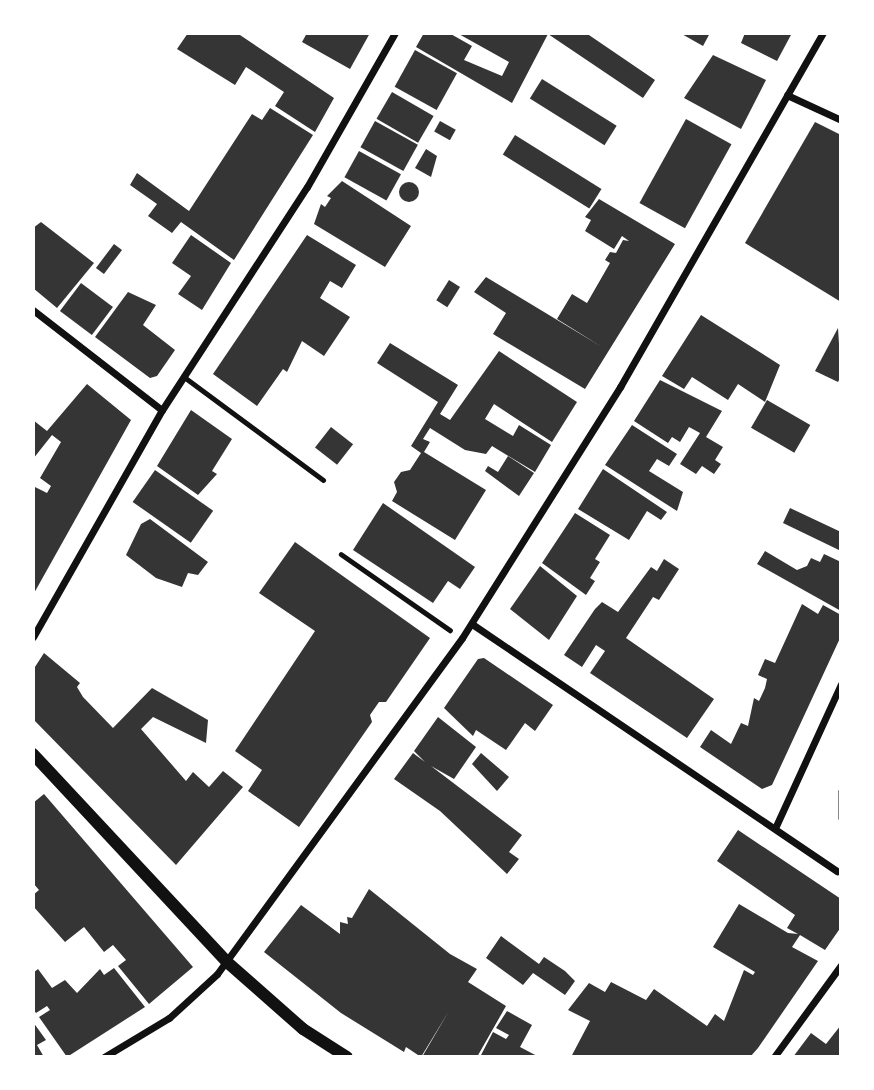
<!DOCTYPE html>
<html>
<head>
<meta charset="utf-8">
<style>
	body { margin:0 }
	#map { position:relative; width:874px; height:1090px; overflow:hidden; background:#fff; font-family:Roboto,sans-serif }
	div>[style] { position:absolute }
	.building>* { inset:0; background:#353535; transform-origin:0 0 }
	.round { border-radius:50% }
	.path>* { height:4.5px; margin:-2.25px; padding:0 2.25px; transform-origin:2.25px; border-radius:2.25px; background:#111 }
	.service>* { height:5px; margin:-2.5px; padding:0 2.5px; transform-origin:2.5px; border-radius:2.5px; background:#111 }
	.minor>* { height:7px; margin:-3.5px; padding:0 3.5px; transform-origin:3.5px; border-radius:3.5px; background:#111 }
	.tertiary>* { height:12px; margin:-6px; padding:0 6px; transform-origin:6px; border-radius:6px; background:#111 }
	span { translate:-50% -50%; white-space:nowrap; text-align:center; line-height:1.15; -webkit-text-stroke:6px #fff; paint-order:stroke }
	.frame { position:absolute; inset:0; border:35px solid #fff; pointer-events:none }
</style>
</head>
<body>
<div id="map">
	<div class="building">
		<i style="clip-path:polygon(188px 33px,237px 33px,334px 98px,315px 132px,275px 106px,284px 92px,246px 67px,235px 85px,177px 49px)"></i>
		<i style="clip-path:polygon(307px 33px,370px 33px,350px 69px,302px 42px)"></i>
		<i style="clip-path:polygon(424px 33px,449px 33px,472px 46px,464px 60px,502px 76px,509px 62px,457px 33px,586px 33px,655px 80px,643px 98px,548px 34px,512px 103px,416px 47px)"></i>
		<i style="clip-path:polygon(680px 33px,710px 33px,703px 46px)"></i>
		<i style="clip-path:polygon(745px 33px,792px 33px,777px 61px,741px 43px)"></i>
		<i style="left:415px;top:50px;width:48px;height:42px;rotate:29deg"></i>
		<i style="clip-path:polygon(713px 55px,766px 80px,741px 129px,684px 98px)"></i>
		<i style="left:542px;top:79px;width:88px;height:23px;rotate:32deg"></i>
		<i style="left:392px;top:92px;width:48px;height:31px;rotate:30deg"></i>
		<i style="clip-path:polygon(270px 108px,313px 135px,234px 260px,181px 222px,172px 233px,148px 216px,157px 204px,130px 185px,137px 173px,189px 211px,252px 114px,262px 120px)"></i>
		<i style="left:686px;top:119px;width:52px;height:96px;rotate:29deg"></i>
		<i style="left:375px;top:121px;width:49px;height:30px;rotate:29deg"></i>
		<i style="left:440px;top:121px;width:18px;height:12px;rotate:29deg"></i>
		<i style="clip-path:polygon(815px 122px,841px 135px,841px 302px,745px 243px)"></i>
		<i style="left:515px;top:135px;width:102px;height:23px;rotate:32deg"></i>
		<i style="clip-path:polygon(426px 149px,437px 156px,431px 177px,415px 168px)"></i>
		<i style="left:359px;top:151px;width:48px;height:30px;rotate:29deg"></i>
		<i style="clip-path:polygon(342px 181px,411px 226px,385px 267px,314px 224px,321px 204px,325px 207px,331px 198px,327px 196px)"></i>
		<i class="round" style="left:399px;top:182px;width:20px;height:20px"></i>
		<i style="clip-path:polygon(599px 199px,675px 244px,585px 389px,493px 334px,506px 313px,474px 292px,486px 277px,602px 347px,557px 319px,572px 294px,587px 303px,610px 263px,605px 260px,610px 252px,616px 253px,623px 240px,629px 241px,622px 236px,614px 249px,585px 231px,591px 220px,585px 217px)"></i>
		<i style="clip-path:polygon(41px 222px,94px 263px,57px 308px,33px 288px,33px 228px)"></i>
		<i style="clip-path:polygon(191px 235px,231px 263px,202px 310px,178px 294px,191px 276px,172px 263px)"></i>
		<i style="clip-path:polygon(307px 235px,356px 265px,342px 288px,330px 281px,320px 298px,350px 317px,324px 356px,302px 341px,287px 372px,283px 369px,257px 406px,213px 374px)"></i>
		<i style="left:114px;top:244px;width:10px;height:30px;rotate:37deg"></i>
		<i style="left:449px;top:280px;width:13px;height:24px;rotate:32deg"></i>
		<i style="left:81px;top:283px;width:40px;height:35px;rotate:37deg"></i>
		<i style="clip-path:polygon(128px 292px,156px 305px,143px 325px,175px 350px,157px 376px,150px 378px,95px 337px)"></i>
		<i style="clip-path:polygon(701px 315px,780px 365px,765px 402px,738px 384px,728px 400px,692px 377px,684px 389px,662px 376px)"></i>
		<i style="clip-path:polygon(838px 328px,841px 376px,838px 382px,815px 371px)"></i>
		<i style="clip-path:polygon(390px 343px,458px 385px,440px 414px,450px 420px,499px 351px,577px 402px,552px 442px,494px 404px,485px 419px,513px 436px,519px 425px,551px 445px,535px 472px,492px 446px,486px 454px,465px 450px,430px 428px,423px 439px,430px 442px,424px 452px,486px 490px,455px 540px,392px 501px,397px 492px,394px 482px,401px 472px,410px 470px,421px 453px,411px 446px,438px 402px,377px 363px)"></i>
		<i style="clip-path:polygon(660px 380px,722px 411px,706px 437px,723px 447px,715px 460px,721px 464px,714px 474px,702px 466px,696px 474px,680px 464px,700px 433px,689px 427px,680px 442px,672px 437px,668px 443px,634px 421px)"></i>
		<i style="clip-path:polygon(87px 384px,131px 420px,33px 595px,33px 486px,47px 493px,51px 486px,40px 478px,61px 442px,52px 435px,33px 459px,33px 420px,47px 431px)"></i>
		<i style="left:767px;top:400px;width:50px;height:32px;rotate:30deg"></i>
		<i style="clip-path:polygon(191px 410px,232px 439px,212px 471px,217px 474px,198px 495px,157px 466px)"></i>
		<i style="clip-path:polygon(632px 425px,677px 454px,669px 466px,657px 459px,649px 471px,683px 492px,677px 511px,605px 465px)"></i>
		<i style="left:331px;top:427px;width:28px;height:26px;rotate:38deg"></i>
		<i style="clip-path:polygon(508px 456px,534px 473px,519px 496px,485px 471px,488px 466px,498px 472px)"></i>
		<i style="clip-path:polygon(603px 469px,667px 512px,661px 520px,647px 511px,629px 540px,578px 509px)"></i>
		<i style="left:155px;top:470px;width:71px;height:39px;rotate:35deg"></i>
		<i style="clip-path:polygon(383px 503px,475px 567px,460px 589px,448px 581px,433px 603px,353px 550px)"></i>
		<i style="clip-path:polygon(790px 508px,841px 532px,841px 551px,783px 523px)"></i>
		<i style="clip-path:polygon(575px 513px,610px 535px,595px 559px,600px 562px,590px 578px,595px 581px,586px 595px,542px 563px)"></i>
		<i style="clip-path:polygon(150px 519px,208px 562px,198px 575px,188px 573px,182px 587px,156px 578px,126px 555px,141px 524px)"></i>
		<i style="clip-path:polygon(295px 542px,430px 638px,386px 702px,379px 702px,370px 715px,372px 722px,299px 827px,248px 791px,262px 770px,235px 751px,315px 631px,259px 593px)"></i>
		<i style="clip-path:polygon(765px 551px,797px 570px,807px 566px,811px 558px,820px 562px,824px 554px,841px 562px,841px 611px,757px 564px)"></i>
		<i style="clip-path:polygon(664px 559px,679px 569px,659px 600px,653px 597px,626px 638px,714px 699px,687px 738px,590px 673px,605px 651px,596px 645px,582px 667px,564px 655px,595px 609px,602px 602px,618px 612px,651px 567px,657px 571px)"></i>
		<i style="clip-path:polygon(540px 566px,577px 596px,549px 640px,510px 609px)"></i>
		<i style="clip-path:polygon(802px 604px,818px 614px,823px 605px,841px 615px,841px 636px,772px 785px,762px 789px,700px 747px,711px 730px,731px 744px,741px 723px,748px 726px,754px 698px,759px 701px,765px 688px,767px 679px,758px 675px,765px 659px,775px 663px)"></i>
		<i style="clip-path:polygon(44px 653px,80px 683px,77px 687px,83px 697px,113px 728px,152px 688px,208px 720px,206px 743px,153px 717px,141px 729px,186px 781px,193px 772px,209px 787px,223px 771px,243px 787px,176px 865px,33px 719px,33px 670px)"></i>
		<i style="clip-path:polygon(484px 658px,553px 705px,535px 731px,525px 723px,506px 750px,476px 730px,473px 736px,444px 708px,478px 659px)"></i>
		<i style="clip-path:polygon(438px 717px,476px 747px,454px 779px,431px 766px,522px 835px,509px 852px,519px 859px,507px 874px,440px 811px,394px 779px,413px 753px,425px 762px,414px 751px)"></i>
		<i style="clip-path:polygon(481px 753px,509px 777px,497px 791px,472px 764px)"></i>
		<i style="clip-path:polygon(44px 794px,193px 967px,149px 1004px,118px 966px,126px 960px,113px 945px,104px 952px,84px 927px,65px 942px,33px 906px,33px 895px,39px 890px,33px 883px,33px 803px)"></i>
		<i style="clip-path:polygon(738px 830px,841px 899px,841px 927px,825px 950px,800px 935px,792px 947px,818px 961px,758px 1048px,750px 1057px,571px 1057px,590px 1021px,568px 1010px,589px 983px,605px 992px,611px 982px,646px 1000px,654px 989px,707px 1026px,715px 1014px,724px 1021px,744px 970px,753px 975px,755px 972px,713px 947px,739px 904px,788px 933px,798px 934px,787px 928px,795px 915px,717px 861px)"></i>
		<i style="clip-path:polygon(369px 889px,450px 954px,477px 969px,468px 982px,506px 1006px,477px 1057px,422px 1057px,449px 1011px,421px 1057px,406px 1047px,404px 1052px,341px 1013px,264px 952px,301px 905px,340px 934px,340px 922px,348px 924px,347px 917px,352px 918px)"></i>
		<i style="clip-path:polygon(501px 936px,539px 964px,544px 957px,565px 971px,575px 981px,565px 995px,533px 973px,523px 985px,486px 958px)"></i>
		<i style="clip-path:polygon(114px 968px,145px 1007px,67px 1057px,39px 1017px,50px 1010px,47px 1006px,36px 1013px,33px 1009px,33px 973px,38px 969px,52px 988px,65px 980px,77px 993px,100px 969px,104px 975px)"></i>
		<i style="clip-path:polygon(507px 1011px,532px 1025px,520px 1047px,539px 1057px,480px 1057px,493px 1032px,506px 1039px,509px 1035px,496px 1028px)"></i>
		<i style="clip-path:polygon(33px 1022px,46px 1040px,37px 1045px,44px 1057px,33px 1057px)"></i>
		<i style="clip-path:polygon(841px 1025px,841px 1057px,793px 1057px,811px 1033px,826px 1044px)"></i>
	</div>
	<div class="path">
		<i style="left:341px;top:554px;width:133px;rotate:34.9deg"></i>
		<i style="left:841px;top:791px;width:27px;rotate:90deg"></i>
	</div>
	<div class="service">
		<i style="left:184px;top:377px;width:173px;rotate:36.5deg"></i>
	</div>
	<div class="minor">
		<i style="left:787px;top:95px;width:60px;rotate:24.8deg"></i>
		<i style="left:33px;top:310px;width:163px;rotate:37.8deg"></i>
		<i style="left:472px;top:624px;width:441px;rotate:34.1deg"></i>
		<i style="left:33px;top:637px;width:261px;rotate:-60.4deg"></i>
		<i style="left:162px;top:410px;width:266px;rotate:-57deg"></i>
		<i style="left:307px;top:187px;width:177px;rotate:-60.3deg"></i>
		<i style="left:776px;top:826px;width:156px;rotate:-65.4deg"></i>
		<i style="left:104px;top:1057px;width:76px;rotate:-31deg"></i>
		<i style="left:169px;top:1018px;width:65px;rotate:-42.5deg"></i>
		<i style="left:217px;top:974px;width:416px;rotate:-53.9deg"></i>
		<i style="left:462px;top:638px;width:297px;rotate:-57.8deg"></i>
		<i style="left:620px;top:387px;width:408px;rotate:-60.2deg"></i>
		<i style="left:774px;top:1057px;width:114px;rotate:-53.9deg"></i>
	</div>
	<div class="tertiary">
		<i style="left:33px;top:754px;width:284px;rotate:47deg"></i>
		<i style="left:227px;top:962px;width:101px;rotate:41.4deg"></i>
		<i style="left:303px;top:1029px;width:52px;rotate:32.5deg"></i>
	</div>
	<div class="frame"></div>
</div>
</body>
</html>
